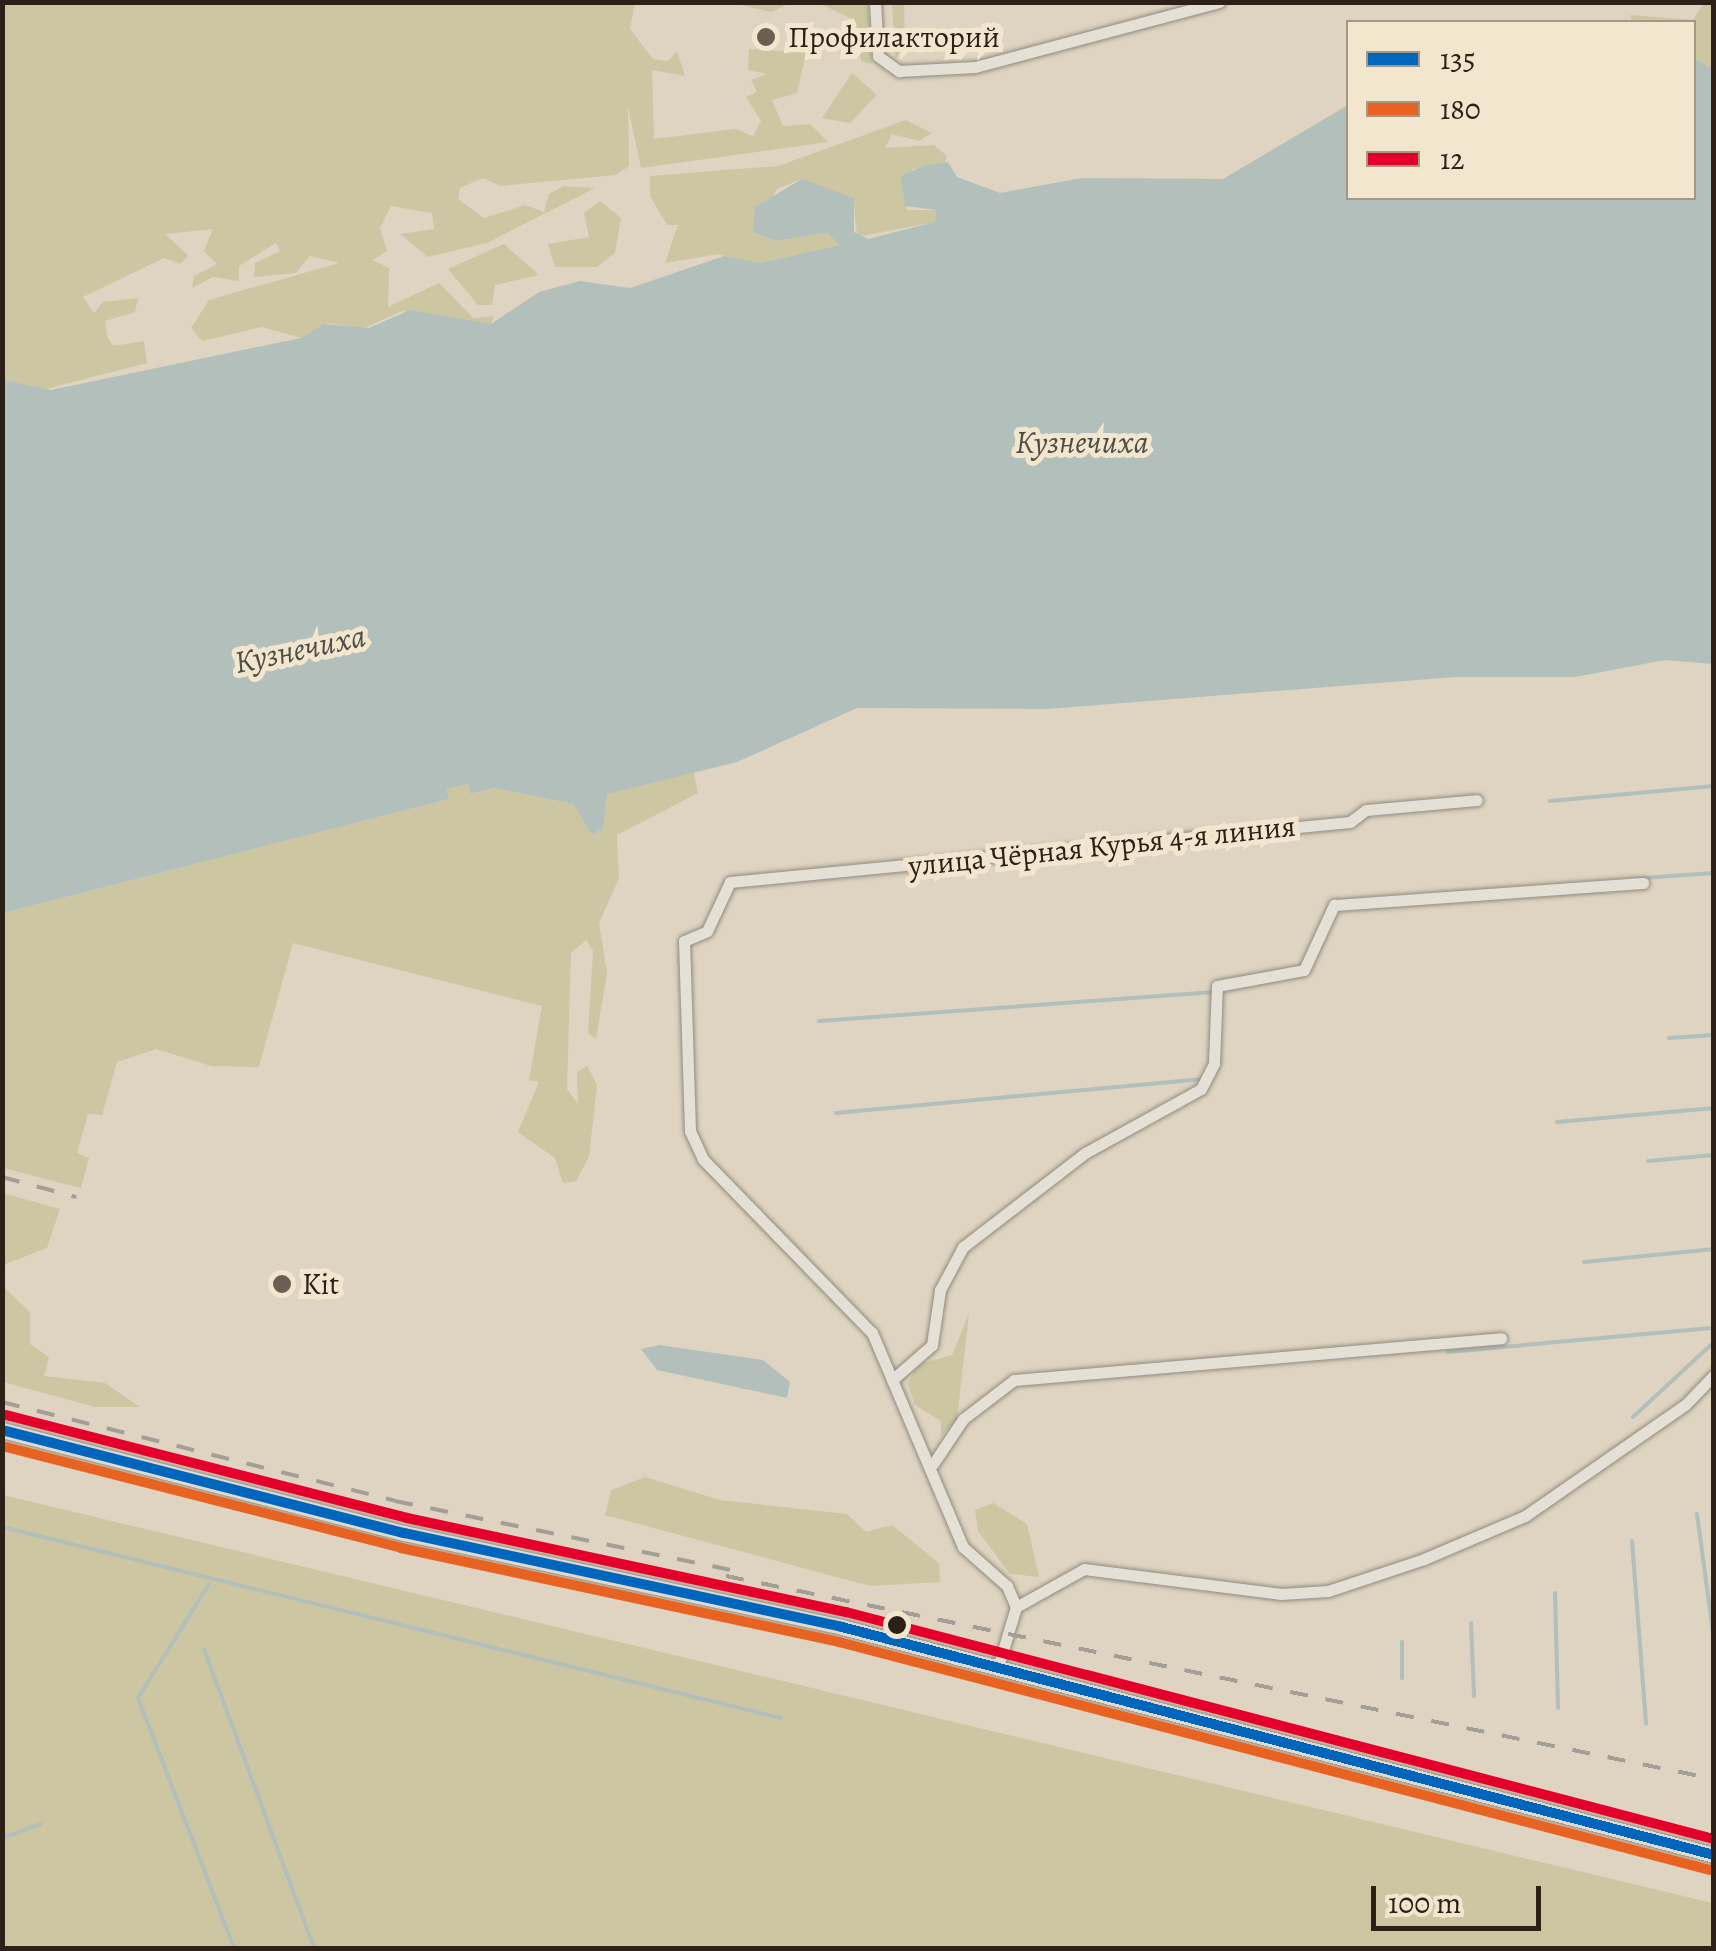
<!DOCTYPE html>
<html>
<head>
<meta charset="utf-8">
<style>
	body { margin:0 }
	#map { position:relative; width:1716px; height:1951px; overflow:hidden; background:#ded4c1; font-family:Alegreya,serif }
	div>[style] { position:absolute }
	.green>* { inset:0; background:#ccc7a2 }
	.water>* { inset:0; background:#b2bfbb }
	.stream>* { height:4px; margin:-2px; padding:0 2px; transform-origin:2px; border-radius:2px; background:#b2bfbb }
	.roads { filter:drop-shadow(0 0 2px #918a7e) drop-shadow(0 0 2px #918a7e) }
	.minor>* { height:11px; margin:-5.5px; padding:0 5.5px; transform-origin:5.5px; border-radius:5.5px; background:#e5e0d6 }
	.major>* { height:15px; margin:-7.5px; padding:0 7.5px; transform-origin:7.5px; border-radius:7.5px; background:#e1dbcf }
	.rail>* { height:4px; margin-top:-2px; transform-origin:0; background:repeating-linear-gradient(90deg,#a39e96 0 18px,transparent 0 36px) }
	.bus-1>* { height:10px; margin:-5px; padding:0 5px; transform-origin:5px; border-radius:5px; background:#0065bd }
	.bus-2>* { height:10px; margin:-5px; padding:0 5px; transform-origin:5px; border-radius:5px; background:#e86221 }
	.bus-3>* { height:10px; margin:-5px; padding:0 5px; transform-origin:5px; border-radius:5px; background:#e4002b }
	.dots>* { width:28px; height:28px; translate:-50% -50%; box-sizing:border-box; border:5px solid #f2e6ce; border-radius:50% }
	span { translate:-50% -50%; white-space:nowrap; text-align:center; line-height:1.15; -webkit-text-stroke:10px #f2e6ce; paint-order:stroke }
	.poi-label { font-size:30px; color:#2c2017 }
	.left { translate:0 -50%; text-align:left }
	.street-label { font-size:30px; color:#2c2017 }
	.water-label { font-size:32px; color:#4e4d48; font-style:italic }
	.frame { position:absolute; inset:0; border:5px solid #2c2017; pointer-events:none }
	.legend { position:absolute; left:1346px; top:20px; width:350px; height:180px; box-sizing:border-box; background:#f2e6ce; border:2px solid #a39785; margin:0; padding:12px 18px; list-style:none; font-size:30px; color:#2c2017 }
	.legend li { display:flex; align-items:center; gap:20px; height:50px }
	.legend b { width:50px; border:2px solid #a39785 }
	.scale { position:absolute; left:1371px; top:1886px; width:170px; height:45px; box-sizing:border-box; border:5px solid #2c2017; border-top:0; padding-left:12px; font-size:30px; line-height:35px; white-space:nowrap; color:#2c2017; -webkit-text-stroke:8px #f2e6ce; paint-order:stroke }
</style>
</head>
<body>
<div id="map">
	<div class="green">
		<i style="clip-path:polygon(3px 3px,635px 3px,630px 29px,653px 59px,668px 61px,677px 51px,685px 76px,652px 70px,654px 139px,735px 129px,753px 136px,761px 121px,746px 97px,757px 92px,751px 80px,767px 74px,748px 70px,749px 49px,806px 53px,797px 93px,772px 100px,783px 126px,810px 124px,828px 142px,641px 168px,628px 107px,629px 166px,616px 175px,501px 186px,483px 178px,460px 188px,458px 199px,484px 218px,525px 205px,544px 212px,549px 194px,564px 186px,595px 188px,487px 243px,428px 257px,400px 234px,434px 229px,432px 213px,391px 206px,380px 228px,387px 251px,373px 260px,389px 268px,388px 307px,439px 283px,473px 318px,494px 316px,491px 324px,402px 311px,360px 330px,330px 323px,301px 338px,262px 327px,202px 341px,191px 328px,209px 300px,339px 263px,310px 256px,296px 273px,254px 277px,255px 263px,280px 251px,276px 243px,239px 266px,239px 281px,213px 277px,192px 288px,194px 276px,217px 264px,204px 251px,213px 229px,165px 234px,188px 255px,181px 264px,164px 258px,83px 297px,94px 313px,103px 302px,138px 298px,135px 312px,105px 321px,107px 336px,113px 346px,144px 341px,147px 363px,38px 391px,3px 380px)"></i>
		<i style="clip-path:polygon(791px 3px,771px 12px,737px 4px,737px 2px)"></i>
		<i style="clip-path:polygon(819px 3px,868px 3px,872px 64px,861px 61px,854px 20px)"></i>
		<i style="clip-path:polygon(892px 3px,904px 3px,905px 46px,895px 59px)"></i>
		<i style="clip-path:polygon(1704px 3px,1713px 3px,1713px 70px,1694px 58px,1694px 22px,1633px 22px,1630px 15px,1693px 20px)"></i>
		<i style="clip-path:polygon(852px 73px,877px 95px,850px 123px,822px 118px)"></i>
		<i style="clip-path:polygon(906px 120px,932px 133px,919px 141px,892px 134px,885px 148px,934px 145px,947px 156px,944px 165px,913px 169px,906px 190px,907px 210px,936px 210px,935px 222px,857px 237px,854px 204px,802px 179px,777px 189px,753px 232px,777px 241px,827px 233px,841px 245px,755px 264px,718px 254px,665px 263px,678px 225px,667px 225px,650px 196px,650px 176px,778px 166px)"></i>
		<i style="clip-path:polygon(600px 201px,621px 218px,615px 253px,597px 267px,555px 267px,548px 244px,589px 237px,584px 213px)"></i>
		<i style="clip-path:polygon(504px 244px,539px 275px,495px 285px,492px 305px,478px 305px,448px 269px)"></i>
		<i style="clip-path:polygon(693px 768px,698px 793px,617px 835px,619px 878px,599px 923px,607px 973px,596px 1039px,588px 1033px,593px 951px,586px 940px,571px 953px,567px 1089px,578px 1104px,577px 1072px,587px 1066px,597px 1085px,589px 1157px,576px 1181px,563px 1183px,555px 1158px,518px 1132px,539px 1082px,529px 1080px,542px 1006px,293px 943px,259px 1067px,211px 1066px,156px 1049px,117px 1062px,102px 1115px,88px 1114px,77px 1153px,89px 1158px,81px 1188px,3px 1168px,3px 913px,449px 799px,447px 789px,469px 784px,472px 794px,494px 788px,573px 804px,592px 835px,604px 795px)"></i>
		<i style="clip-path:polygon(3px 1193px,60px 1209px,47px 1248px,3px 1265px)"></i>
		<i style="clip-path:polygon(2px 1285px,30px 1312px,30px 1344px,49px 1357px,44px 1376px,105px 1383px,140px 1407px,95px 1407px,3px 1382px)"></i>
		<i style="clip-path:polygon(969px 1314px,957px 1419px,941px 1436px,941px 1421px,915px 1405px,908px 1384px,917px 1365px,952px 1355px)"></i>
		<i style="clip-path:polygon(645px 1477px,720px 1500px,847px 1514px,866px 1532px,892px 1525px,939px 1563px,940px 1582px,870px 1586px,605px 1515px,611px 1490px)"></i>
		<i style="clip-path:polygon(3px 1495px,1713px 1903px,1713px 1948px,3px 1948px)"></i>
		<i style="clip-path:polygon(993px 1503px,1027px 1524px,1039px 1577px,1010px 1574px,978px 1531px,975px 1510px)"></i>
	</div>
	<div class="water">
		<i style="clip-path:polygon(1694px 58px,1714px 70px,1713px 664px,1665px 660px,1575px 677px,1455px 677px,1047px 709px,857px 708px,737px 762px,607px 794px,603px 828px,592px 835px,573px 804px,494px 788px,471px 794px,468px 784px,447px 789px,449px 799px,3px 913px,3px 380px,51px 390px,301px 338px,324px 324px,369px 328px,410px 310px,491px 324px,539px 292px,580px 281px,630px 288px,724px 256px,760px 263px,840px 245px,827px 233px,777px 241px,753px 232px,755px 207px,802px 179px,854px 198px,854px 232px,868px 239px,935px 222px,936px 210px,905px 206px,901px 176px,923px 166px,948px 162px,957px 177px,1000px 193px,1082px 178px,1223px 179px,1348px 105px,1348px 198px,1694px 198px)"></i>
		<i style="clip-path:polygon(659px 1345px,763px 1360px,790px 1382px,787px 1398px,657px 1370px,641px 1349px)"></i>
	</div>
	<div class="stream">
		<i style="left:1550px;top:801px;width:165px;rotate:-5.2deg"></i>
		<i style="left:1643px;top:878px;width:71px;rotate:-4deg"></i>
		<i style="left:819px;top:1021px;width:393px;rotate:-4.2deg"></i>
		<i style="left:1669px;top:1038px;width:45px;rotate:-3.8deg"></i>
		<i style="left:836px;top:1113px;width:369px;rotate:-5.3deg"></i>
		<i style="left:1557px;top:1122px;width:158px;rotate:-5.1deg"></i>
		<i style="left:1648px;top:1161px;width:66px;rotate:-5.2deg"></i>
		<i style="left:1584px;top:1262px;width:131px;rotate:-5.7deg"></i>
		<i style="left:1448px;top:1352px;width:267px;rotate:-5.2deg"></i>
		<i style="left:1633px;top:1417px;width:110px;rotate:-42.8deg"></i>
		<i style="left:1697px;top:1514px;width:126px;rotate:82.3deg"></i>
		<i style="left:2px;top:1527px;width:802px;rotate:13.78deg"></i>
		<i style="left:1632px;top:1541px;width:183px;rotate:85.6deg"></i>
		<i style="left:209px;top:1584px;width:134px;rotate:121.9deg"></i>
		<i style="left:138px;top:1698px;width:268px;rotate:69deg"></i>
		<i style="left:1555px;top:1593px;width:115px;rotate:88.5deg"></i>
		<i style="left:1471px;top:1623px;width:73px;rotate:87.6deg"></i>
		<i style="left:1402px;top:1642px;width:36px;rotate:90deg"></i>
		<i style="left:204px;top:1649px;width:319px;rotate:69.8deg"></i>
		<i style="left:2px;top:1838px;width:41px;rotate:-19.7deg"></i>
	</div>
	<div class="roads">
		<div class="minor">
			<i style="left:875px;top:2px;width:54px;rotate:86.8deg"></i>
			<i style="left:878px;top:56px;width:26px;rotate:36deg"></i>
			<i style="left:899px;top:71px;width:76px;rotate:-3deg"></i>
			<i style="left:975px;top:67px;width:253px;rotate:-14.9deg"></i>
			<i style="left:892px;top:1380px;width:53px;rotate:-41.2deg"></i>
			<i style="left:932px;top:1345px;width:56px;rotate:-81.7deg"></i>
			<i style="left:940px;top:1290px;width:49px;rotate:-61.9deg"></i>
			<i style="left:963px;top:1247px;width:154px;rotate:-37.6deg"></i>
			<i style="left:1085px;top:1153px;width:132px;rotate:-28.9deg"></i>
			<i style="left:1201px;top:1089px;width:29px;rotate:-63deg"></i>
			<i style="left:1214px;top:1063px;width:77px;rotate:-87.8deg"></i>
			<i style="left:1217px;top:986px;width:88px;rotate:-10.4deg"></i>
			<i style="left:1304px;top:970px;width:72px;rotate:-65.2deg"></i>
			<i style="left:1334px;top:905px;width:310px;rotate:-4.1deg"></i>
			<i style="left:933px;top:1464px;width:54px;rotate:-56.3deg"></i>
			<i style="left:963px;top:1419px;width:64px;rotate:-37.4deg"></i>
			<i style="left:1014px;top:1380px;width:489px;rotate:-4.9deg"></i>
			<i style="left:1016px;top:1607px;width:78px;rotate:-29.2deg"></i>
			<i style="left:1084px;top:1569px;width:199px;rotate:7.2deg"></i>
			<i style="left:1281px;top:1594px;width:47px;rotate:-3.7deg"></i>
			<i style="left:1328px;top:1591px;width:101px;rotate:-18.4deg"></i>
			<i style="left:1424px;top:1559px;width:110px;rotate:-23.1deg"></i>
			<i style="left:1525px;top:1516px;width:195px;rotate:-34.8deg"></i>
			<i style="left:1685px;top:1405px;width:42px;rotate:-46deg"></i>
			<i style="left:998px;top:1667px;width:63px;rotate:-73.3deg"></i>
			<i style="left:1016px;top:1607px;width:23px;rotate:-113deg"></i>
			<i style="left:1007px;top:1586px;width:59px;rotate:-138.4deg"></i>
			<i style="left:963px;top:1547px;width:233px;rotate:-113deg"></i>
			<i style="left:872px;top:1333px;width:243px;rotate:-134.2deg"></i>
			<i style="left:703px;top:1159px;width:31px;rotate:-115deg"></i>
			<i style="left:690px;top:1131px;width:190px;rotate:-91.8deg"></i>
			<i style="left:684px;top:941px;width:25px;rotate:-23deg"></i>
			<i style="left:707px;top:931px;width:54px;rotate:-64.9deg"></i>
			<i style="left:730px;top:882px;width:623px;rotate:-5.53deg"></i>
			<i style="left:1350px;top:822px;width:20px;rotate:-37deg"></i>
			<i style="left:1366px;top:810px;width:111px;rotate:-5.1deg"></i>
		</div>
		<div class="major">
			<i style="left:2px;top:1430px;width:415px;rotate:14.4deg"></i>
			<i style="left:404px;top:1533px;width:448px;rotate:12.1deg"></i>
			<i style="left:842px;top:1627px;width:901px;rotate:14.65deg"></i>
		</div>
	</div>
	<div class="rail">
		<i style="left:2px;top:1177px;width:77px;rotate:15.1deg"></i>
		<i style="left:2px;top:1402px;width:405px;rotate:14.1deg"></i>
		<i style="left:395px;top:1501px;width:354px;rotate:11.6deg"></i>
		<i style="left:726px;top:1576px;width:1009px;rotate:11.61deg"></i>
	</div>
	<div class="bus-1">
		<i style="left:2px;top:1430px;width:415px;rotate:14.4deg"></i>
		<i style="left:404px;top:1533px;width:448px;rotate:12.1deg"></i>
		<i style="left:842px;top:1627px;width:901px;rotate:14.65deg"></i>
	</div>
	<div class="bus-2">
		<i style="left:2px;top:1446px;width:412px;rotate:14.3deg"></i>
		<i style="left:401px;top:1548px;width:448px;rotate:12.1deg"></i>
		<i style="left:839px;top:1642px;width:900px;rotate:14.67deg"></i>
	</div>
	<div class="bus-3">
		<i style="left:6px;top:1415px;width:414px;rotate:14.4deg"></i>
		<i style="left:407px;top:1518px;width:449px;rotate:12.1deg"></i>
		<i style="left:846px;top:1612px;width:897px;rotate:14.66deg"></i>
	</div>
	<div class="dots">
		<i style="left:766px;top:37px;background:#6a5f52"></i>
		<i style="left:282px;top:1284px;background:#6a5f52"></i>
		<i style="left:897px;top:1625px;background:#2c2017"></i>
	</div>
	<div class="poi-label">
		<span class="left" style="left:788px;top:37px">Профилакторий</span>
		<span class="left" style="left:302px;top:1284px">Kit</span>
	</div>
	<div class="street-label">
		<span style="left:1102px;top:846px;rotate:-6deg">улица Чёрная Курья 4-я линия</span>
	</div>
	<div class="water-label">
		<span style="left:1082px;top:442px">Кузнечиха</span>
		<span style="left:300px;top:649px;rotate:-12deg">Кузнечиха</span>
	</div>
	<div class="frame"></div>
	<ul class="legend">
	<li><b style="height:12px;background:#0065bd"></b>135</li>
	<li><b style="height:12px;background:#e86221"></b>180</li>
	<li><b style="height:12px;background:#e4002b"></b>12</li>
	</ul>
	<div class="scale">100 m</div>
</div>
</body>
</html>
